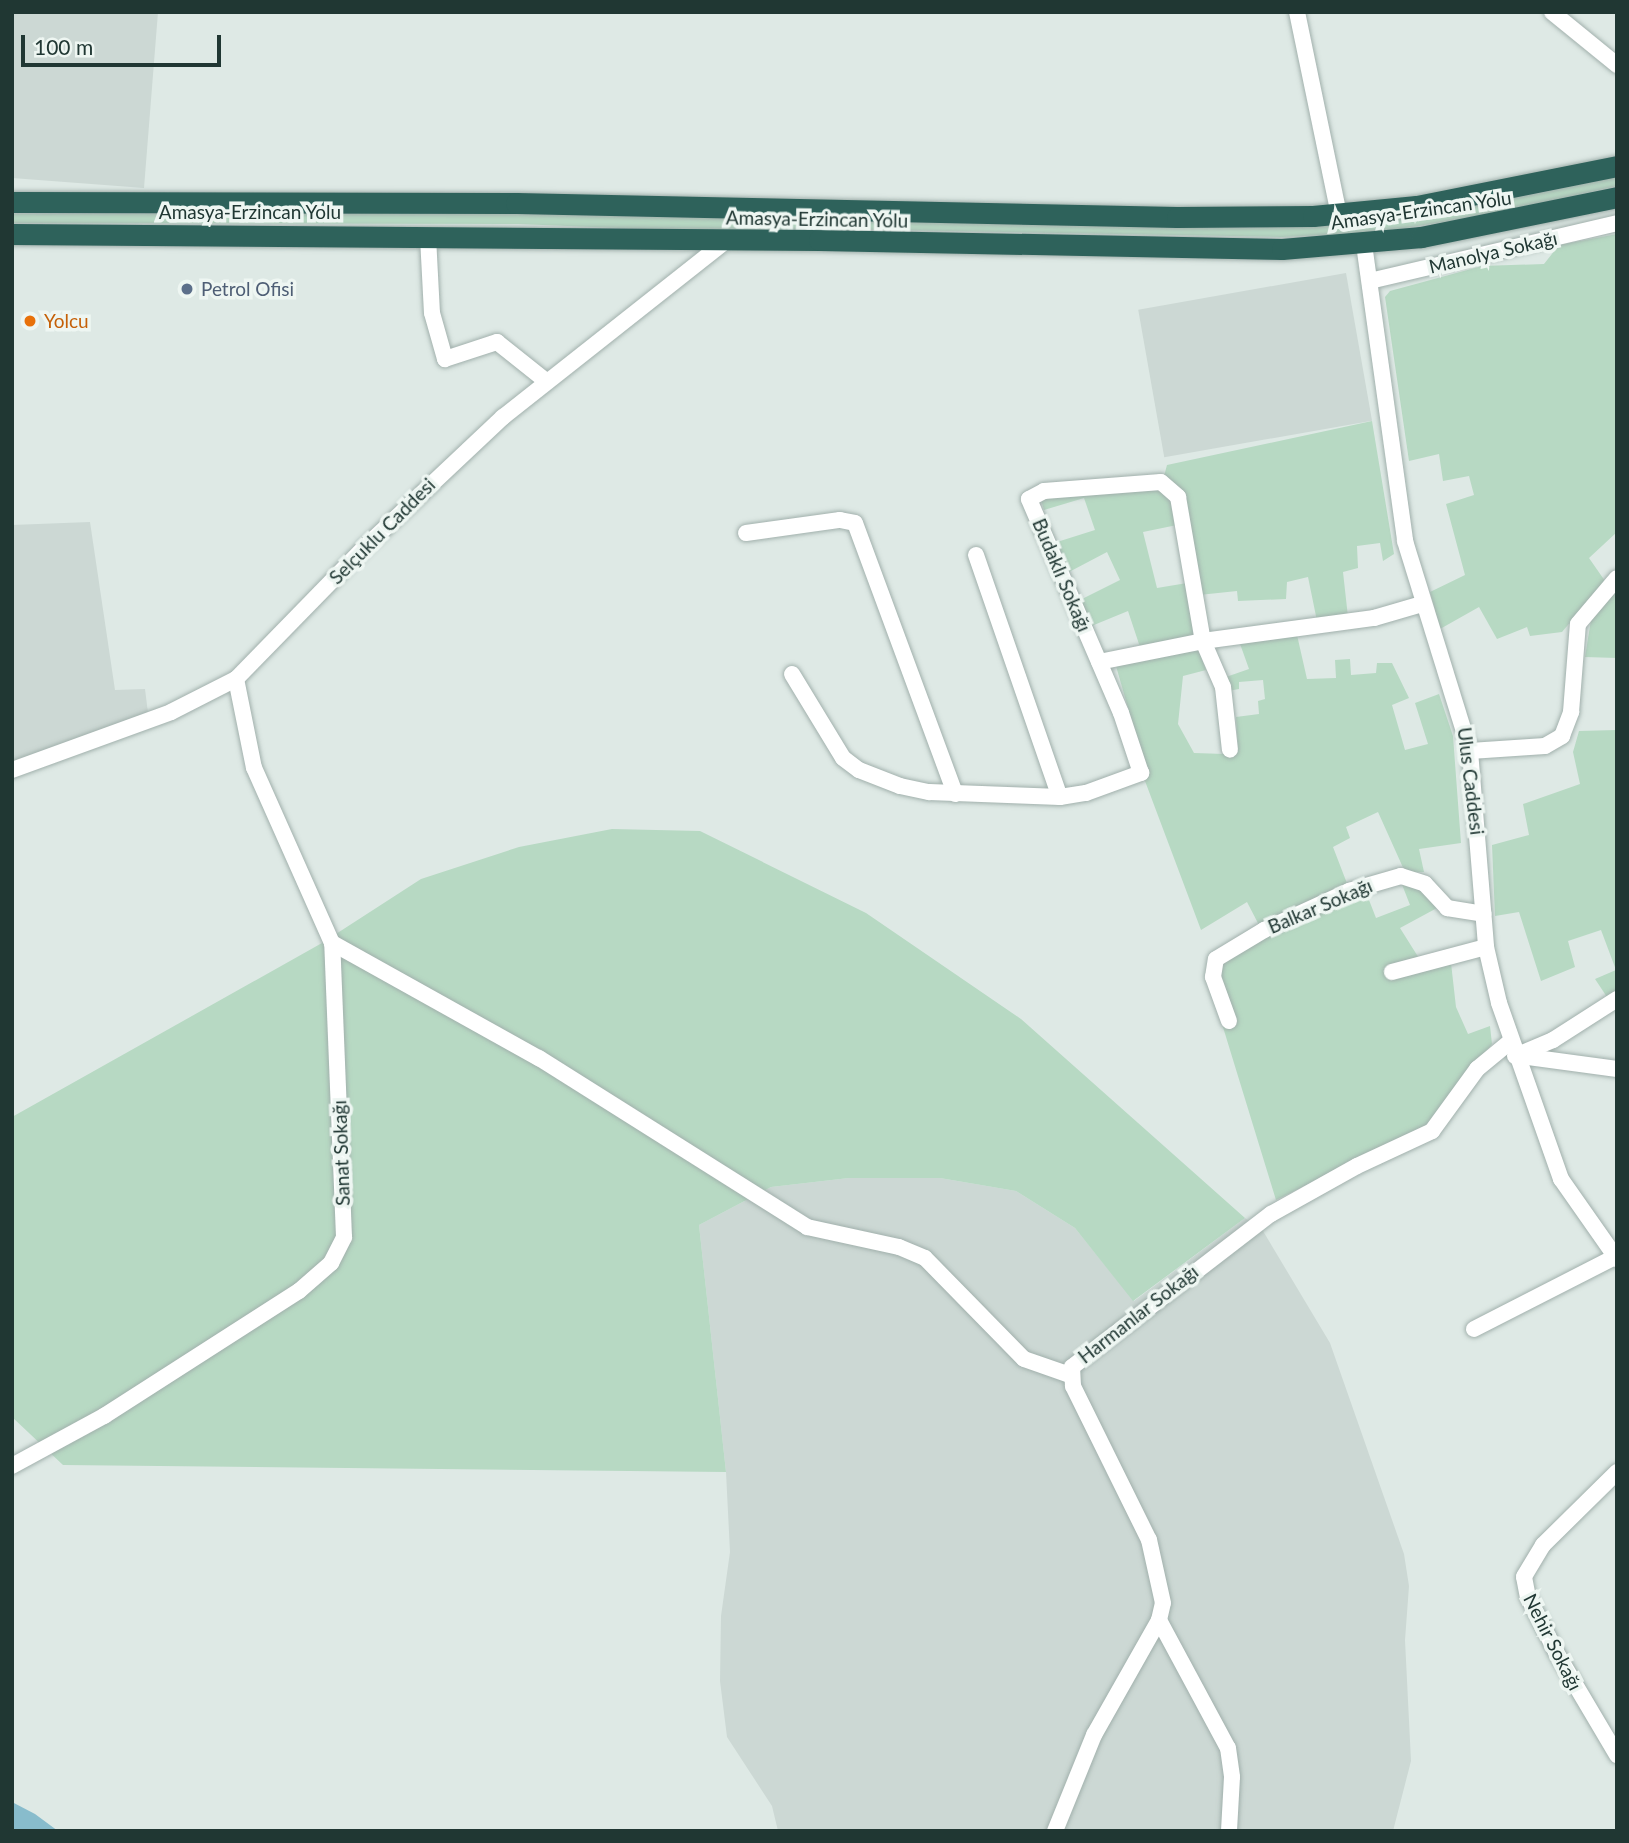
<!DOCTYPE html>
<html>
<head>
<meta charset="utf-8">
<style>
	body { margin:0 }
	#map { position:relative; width:1629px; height:1843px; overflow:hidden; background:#dee9e5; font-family:Lato,sans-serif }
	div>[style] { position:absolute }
	.built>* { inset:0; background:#ccd8d4; transform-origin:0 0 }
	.green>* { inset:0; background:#b7d9c3 }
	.water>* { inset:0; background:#88bccc }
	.roads { filter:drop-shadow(0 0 2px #a1b0ac) drop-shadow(0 0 2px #a1b0ac) }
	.minor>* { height:16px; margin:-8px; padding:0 8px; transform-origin:8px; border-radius:8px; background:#fff }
	.highway>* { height:21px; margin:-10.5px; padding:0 10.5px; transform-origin:10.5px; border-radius:10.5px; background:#2e625b }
	.dots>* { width:19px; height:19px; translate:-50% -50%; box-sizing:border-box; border:4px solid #eef6f2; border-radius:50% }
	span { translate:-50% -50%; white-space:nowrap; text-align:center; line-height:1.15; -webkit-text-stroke:7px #eef6f2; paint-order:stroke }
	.street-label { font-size:19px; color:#203733 }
	.service-label { font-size:19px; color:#4e5e75 }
	.left { translate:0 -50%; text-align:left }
	.food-label { font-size:19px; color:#c56008 }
	.frame { position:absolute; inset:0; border:14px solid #203733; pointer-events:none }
	.scale { position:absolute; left:21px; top:35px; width:200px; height:32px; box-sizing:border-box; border:4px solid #203733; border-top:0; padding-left:9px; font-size:21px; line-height:24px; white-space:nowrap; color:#203733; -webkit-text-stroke:5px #eef6f2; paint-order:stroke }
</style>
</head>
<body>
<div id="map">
	<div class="built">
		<i style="clip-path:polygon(12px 12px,158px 12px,144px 188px,12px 178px)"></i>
		<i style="left:1346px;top:273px;width:150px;height:211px;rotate:80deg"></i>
		<i style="clip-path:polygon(90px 522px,115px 690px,145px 689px,148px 713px,12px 764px,12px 525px)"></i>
		<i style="clip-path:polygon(849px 1178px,940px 1178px,1016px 1191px,1075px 1228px,1134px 1301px,1245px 1218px,1263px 1231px,1330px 1343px,1404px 1554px,1409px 1586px,1405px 1640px,1411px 1761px,1393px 1831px,778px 1831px,772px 1806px,727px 1737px,720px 1681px,721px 1616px,730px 1552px,726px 1472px,699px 1225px,771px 1187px)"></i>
	</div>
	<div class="green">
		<i style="clip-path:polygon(1617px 177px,1617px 186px,1487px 215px,1380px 232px,1282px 237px,835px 229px,667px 230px,518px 224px,12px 223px,12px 214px,513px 214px,1250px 228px,1420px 217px)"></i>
		<i style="clip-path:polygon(1617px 234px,1617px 532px,1589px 558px,1605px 581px,1562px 632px,1530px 636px,1527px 627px,1497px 639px,1479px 607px,1440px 629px,1430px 592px,1465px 575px,1446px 504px,1474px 495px,1469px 476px,1443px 481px,1439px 454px,1409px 461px,1385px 297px,1390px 291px,1482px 266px,1544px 264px,1559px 245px)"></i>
		<i style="clip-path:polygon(1372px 421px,1394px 554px,1383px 561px,1380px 543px,1357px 546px,1358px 568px,1343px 572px,1348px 617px,1317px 621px,1308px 577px,1287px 582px,1286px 599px,1238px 601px,1237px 591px,1199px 595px,1164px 476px,1167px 465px)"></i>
		<i style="clip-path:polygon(1156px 486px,1169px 494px,1177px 525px,1143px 532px,1157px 588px,1187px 583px,1197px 635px,1140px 647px,1128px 611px,1089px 627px,1080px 600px,1120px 580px,1107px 552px,1069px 572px,1057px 542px,1095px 530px,1084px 498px,1044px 510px,1040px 496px)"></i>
		<i style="clip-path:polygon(1617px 591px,1617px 658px,1585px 657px,1591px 620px)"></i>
		<i style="clip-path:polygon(1297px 635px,1307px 679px,1336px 678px,1335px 660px,1350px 659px,1351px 675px,1376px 673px,1377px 663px,1392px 663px,1409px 698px,1392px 705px,1405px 750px,1428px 744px,1415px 703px,1439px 694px,1453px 736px,1461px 843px,1419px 849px,1424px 872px,1405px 872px,1378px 812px,1346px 827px,1350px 838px,1333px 847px,1348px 886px,1260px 927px,1247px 902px,1201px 930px,1145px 781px,1147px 774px,1116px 666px,1198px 648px,1206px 670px,1183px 676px,1178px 724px,1194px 753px,1225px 754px,1238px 749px,1236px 717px,1259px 714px,1258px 701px,1265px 699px,1263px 680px,1239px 682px,1239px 689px,1228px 691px,1226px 677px,1249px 669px,1239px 641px)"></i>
		<i style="clip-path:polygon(1617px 730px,1617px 991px,1607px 997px,1595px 979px,1616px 970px,1601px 930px,1568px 941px,1575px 967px,1541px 981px,1519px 912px,1495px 916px,1492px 845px,1529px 835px,1523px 804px,1580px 784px,1573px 752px,1579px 731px)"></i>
		<i style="clip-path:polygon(612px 829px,700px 831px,866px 913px,1021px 1019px,1245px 1218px,1133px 1301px,1075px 1228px,1016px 1191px,940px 1178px,849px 1178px,771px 1187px,699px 1225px,726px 1472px,63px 1465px,12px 1417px,12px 1117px,322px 943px,421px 879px,519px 847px)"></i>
		<i style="clip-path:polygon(1401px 882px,1423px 890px,1437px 908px,1400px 928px,1427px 971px,1451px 963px,1456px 1007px,1468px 1034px,1490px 1026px,1492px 1044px,1427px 1126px,1276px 1200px,1207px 975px,1248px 946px,1351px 896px,1369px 900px,1376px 918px,1410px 905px)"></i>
	</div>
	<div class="water">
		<i style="clip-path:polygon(12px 1802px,35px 1814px,58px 1831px,12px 1831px)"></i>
	</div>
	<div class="roads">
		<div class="minor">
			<i style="left:1297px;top:12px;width:206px;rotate:78.3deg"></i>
			<i style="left:1552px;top:12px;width:84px;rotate:39.2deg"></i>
			<i style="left:428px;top:237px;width:76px;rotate:87deg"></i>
			<i style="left:432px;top:313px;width:48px;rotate:74.2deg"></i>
			<i style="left:445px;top:359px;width:55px;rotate:-18.1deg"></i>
			<i style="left:497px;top:342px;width:63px;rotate:38.5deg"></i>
			<i style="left:1364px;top:244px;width:300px;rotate:82.1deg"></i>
			<i style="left:1405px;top:541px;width:220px;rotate:72.8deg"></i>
			<i style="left:1470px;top:751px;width:197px;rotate:85.3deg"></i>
			<i style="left:1486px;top:947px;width:57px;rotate:76.9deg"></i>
			<i style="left:1499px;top:1003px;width:187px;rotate:70.6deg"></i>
			<i style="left:1561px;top:1179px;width:98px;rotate:55deg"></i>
			<i style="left:1370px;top:281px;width:254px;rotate:-13.2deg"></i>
			<i style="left:746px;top:533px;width:95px;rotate:-7.9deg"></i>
			<i style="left:840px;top:520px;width:15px;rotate:11deg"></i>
			<i style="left:855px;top:523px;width:289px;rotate:69.7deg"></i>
			<i style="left:976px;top:555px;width:256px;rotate:70.9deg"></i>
			<i style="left:1099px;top:662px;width:106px;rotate:-11.4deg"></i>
			<i style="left:1203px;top:641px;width:173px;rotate:-7.7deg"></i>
			<i style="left:1374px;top:618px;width:50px;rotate:-16.3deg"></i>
			<i style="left:792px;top:674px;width:98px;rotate:58.7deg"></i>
			<i style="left:843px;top:758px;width:20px;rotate:37deg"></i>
			<i style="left:859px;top:770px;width:44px;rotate:21.3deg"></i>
			<i style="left:900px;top:786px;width:30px;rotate:12deg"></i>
			<i style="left:929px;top:792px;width:131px;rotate:2.2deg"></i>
			<i style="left:1060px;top:797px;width:26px;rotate:-9deg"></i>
			<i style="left:1086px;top:793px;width:59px;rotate:-20deg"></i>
			<i style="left:1141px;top:773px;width:63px;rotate:-108.4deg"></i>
			<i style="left:1121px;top:713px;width:233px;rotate:-113.3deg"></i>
			<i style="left:1029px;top:499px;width:17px;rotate:-28deg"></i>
			<i style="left:1044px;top:491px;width:117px;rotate:-4.4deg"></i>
			<i style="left:1161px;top:482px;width:23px;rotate:41deg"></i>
			<i style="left:1178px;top:497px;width:146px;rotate:80.2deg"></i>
			<i style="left:1203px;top:641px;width:50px;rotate:66.5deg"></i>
			<i style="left:1223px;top:687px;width:63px;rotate:83.7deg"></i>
			<i style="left:1470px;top:751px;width:75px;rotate:-3.8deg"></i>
			<i style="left:1545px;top:746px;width:20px;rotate:-30deg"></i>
			<i style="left:1562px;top:736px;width:26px;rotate:-69deg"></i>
			<i style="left:1571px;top:712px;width:88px;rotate:-85.5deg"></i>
			<i style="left:1578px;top:624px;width:60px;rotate:-49.7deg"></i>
			<i style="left:12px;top:770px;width:169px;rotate:-20deg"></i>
			<i style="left:171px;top:712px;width:73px;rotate:-26.9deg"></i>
			<i style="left:236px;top:679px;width:186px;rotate:-45.7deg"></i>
			<i style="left:366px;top:546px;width:188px;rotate:-43.3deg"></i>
			<i style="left:503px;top:417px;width:284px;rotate:-38.3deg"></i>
			<i style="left:332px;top:943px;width:237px;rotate:29.1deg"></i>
			<i style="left:539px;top:1058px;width:317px;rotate:32.2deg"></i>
			<i style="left:807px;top:1227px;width:94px;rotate:12.3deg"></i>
			<i style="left:899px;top:1247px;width:28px;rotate:23deg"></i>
			<i style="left:925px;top:1258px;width:141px;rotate:45.6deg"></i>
			<i style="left:1024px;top:1359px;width:49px;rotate:19.2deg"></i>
			<i style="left:1392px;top:972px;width:97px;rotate:-14.9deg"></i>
			<i style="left:1229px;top:1021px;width:47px;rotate:-110deg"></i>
			<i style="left:1213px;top:977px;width:18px;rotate:-81deg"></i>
			<i style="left:1216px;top:959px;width:56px;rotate:-31.1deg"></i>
			<i style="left:1264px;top:930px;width:94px;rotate:-24.6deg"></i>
			<i style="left:1349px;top:891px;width:54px;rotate:-16.1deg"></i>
			<i style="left:1401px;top:876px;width:25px;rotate:18deg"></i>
			<i style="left:1425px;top:884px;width:33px;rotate:47deg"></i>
			<i style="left:1447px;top:908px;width:37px;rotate:9deg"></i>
			<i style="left:1515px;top:1056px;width:41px;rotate:-22.8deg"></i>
			<i style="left:1553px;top:1040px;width:76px;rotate:-32.6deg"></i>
			<i style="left:1521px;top:1056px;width:97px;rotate:7.7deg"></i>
			<i style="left:1474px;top:1329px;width:158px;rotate:-27.1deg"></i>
			<i style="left:12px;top:1466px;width:105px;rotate:-28.5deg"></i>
			<i style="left:104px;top:1416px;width:232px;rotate:-32.7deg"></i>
			<i style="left:299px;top:1291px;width:43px;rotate:-41.2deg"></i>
			<i style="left:331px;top:1263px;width:29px;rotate:-63deg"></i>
			<i style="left:344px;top:1237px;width:294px;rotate:-92.3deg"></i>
			<i style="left:332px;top:943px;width:192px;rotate:-114deg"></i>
			<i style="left:254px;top:768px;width:91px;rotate:-101.4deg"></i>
			<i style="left:1617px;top:1472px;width:104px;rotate:135.4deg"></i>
			<i style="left:1543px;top:1545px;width:37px;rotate:121deg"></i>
			<i style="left:1524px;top:1577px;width:20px;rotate:79deg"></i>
			<i style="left:1528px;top:1597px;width:62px;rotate:63deg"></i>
			<i style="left:1556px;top:1652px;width:120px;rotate:59.4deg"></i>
			<i style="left:1159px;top:1620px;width:145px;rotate:61.7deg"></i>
			<i style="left:1228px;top:1748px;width:29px;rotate:82deg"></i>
			<i style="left:1232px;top:1777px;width:54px;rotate:93.2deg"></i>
			<i style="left:1055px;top:1831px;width:104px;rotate:-67.9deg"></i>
			<i style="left:1094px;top:1735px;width:132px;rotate:-60.5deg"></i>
			<i style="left:1159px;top:1620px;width:17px;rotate:-77deg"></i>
			<i style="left:1163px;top:1603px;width:65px;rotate:-102.5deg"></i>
			<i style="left:1149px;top:1540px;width:172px;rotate:-116.3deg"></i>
			<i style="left:1073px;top:1386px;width:19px;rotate:-93deg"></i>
			<i style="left:1072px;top:1367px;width:251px;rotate:-37.6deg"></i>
			<i style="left:1271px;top:1214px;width:98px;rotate:-29.2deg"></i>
			<i style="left:1357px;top:1166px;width:83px;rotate:-25deg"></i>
			<i style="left:1432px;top:1131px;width:77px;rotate:-54deg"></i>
			<i style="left:1477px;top:1069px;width:44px;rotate:-39.5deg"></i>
		</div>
		<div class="highway">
			<i style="left:12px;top:202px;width:504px;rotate:0.11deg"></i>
			<i style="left:516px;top:203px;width:661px;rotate:1.21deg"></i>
			<i style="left:1177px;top:217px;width:136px;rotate:-0.4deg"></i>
			<i style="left:1313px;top:216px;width:104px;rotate:-5.5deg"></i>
			<i style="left:1417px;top:206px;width:204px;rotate:-11.3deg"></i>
			<i style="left:12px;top:234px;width:807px;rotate:0.43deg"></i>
			<i style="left:819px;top:240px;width:463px;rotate:1.1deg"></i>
			<i style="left:1282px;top:249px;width:140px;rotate:-4.9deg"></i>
			<i style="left:1421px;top:237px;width:200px;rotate:-11.5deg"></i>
		</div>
	</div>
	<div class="dots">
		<i style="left:187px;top:289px;background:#5c6f8a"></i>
		<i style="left:30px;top:321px;background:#e8710a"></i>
	</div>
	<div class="street-label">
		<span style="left:1421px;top:210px;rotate:-8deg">Amasya-Erzincan Yolu</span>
		<span style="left:250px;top:212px">Amasya-Erzincan Yolu</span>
		<span style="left:817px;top:219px;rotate:1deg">Amasya-Erzincan Yolu</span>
		<span style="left:1493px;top:252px;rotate:-13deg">Manolya Sokağı</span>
		<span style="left:382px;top:531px;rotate:-45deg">Selçuklu Caddesi</span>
		<span style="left:1062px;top:575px;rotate:67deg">Budaklı Sokağı</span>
		<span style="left:1471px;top:781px;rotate:83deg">Ulus Caddesi</span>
		<span style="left:1320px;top:906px;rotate:-23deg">Balkar Sokağı</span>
		<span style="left:341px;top:1153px;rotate:-92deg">Sanat Sokağı</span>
		<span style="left:1138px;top:1314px;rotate:-38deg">Harmanlar Sokağı</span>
		<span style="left:1553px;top:1642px;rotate:63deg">Nehir Sokağı</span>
	</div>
	<div class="service-label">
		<span class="left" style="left:201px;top:289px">Petrol Ofisi</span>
	</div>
	<div class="food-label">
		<span class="left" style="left:44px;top:321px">Yolcu</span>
	</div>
	<div class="frame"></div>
	<div class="scale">100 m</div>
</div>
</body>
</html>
